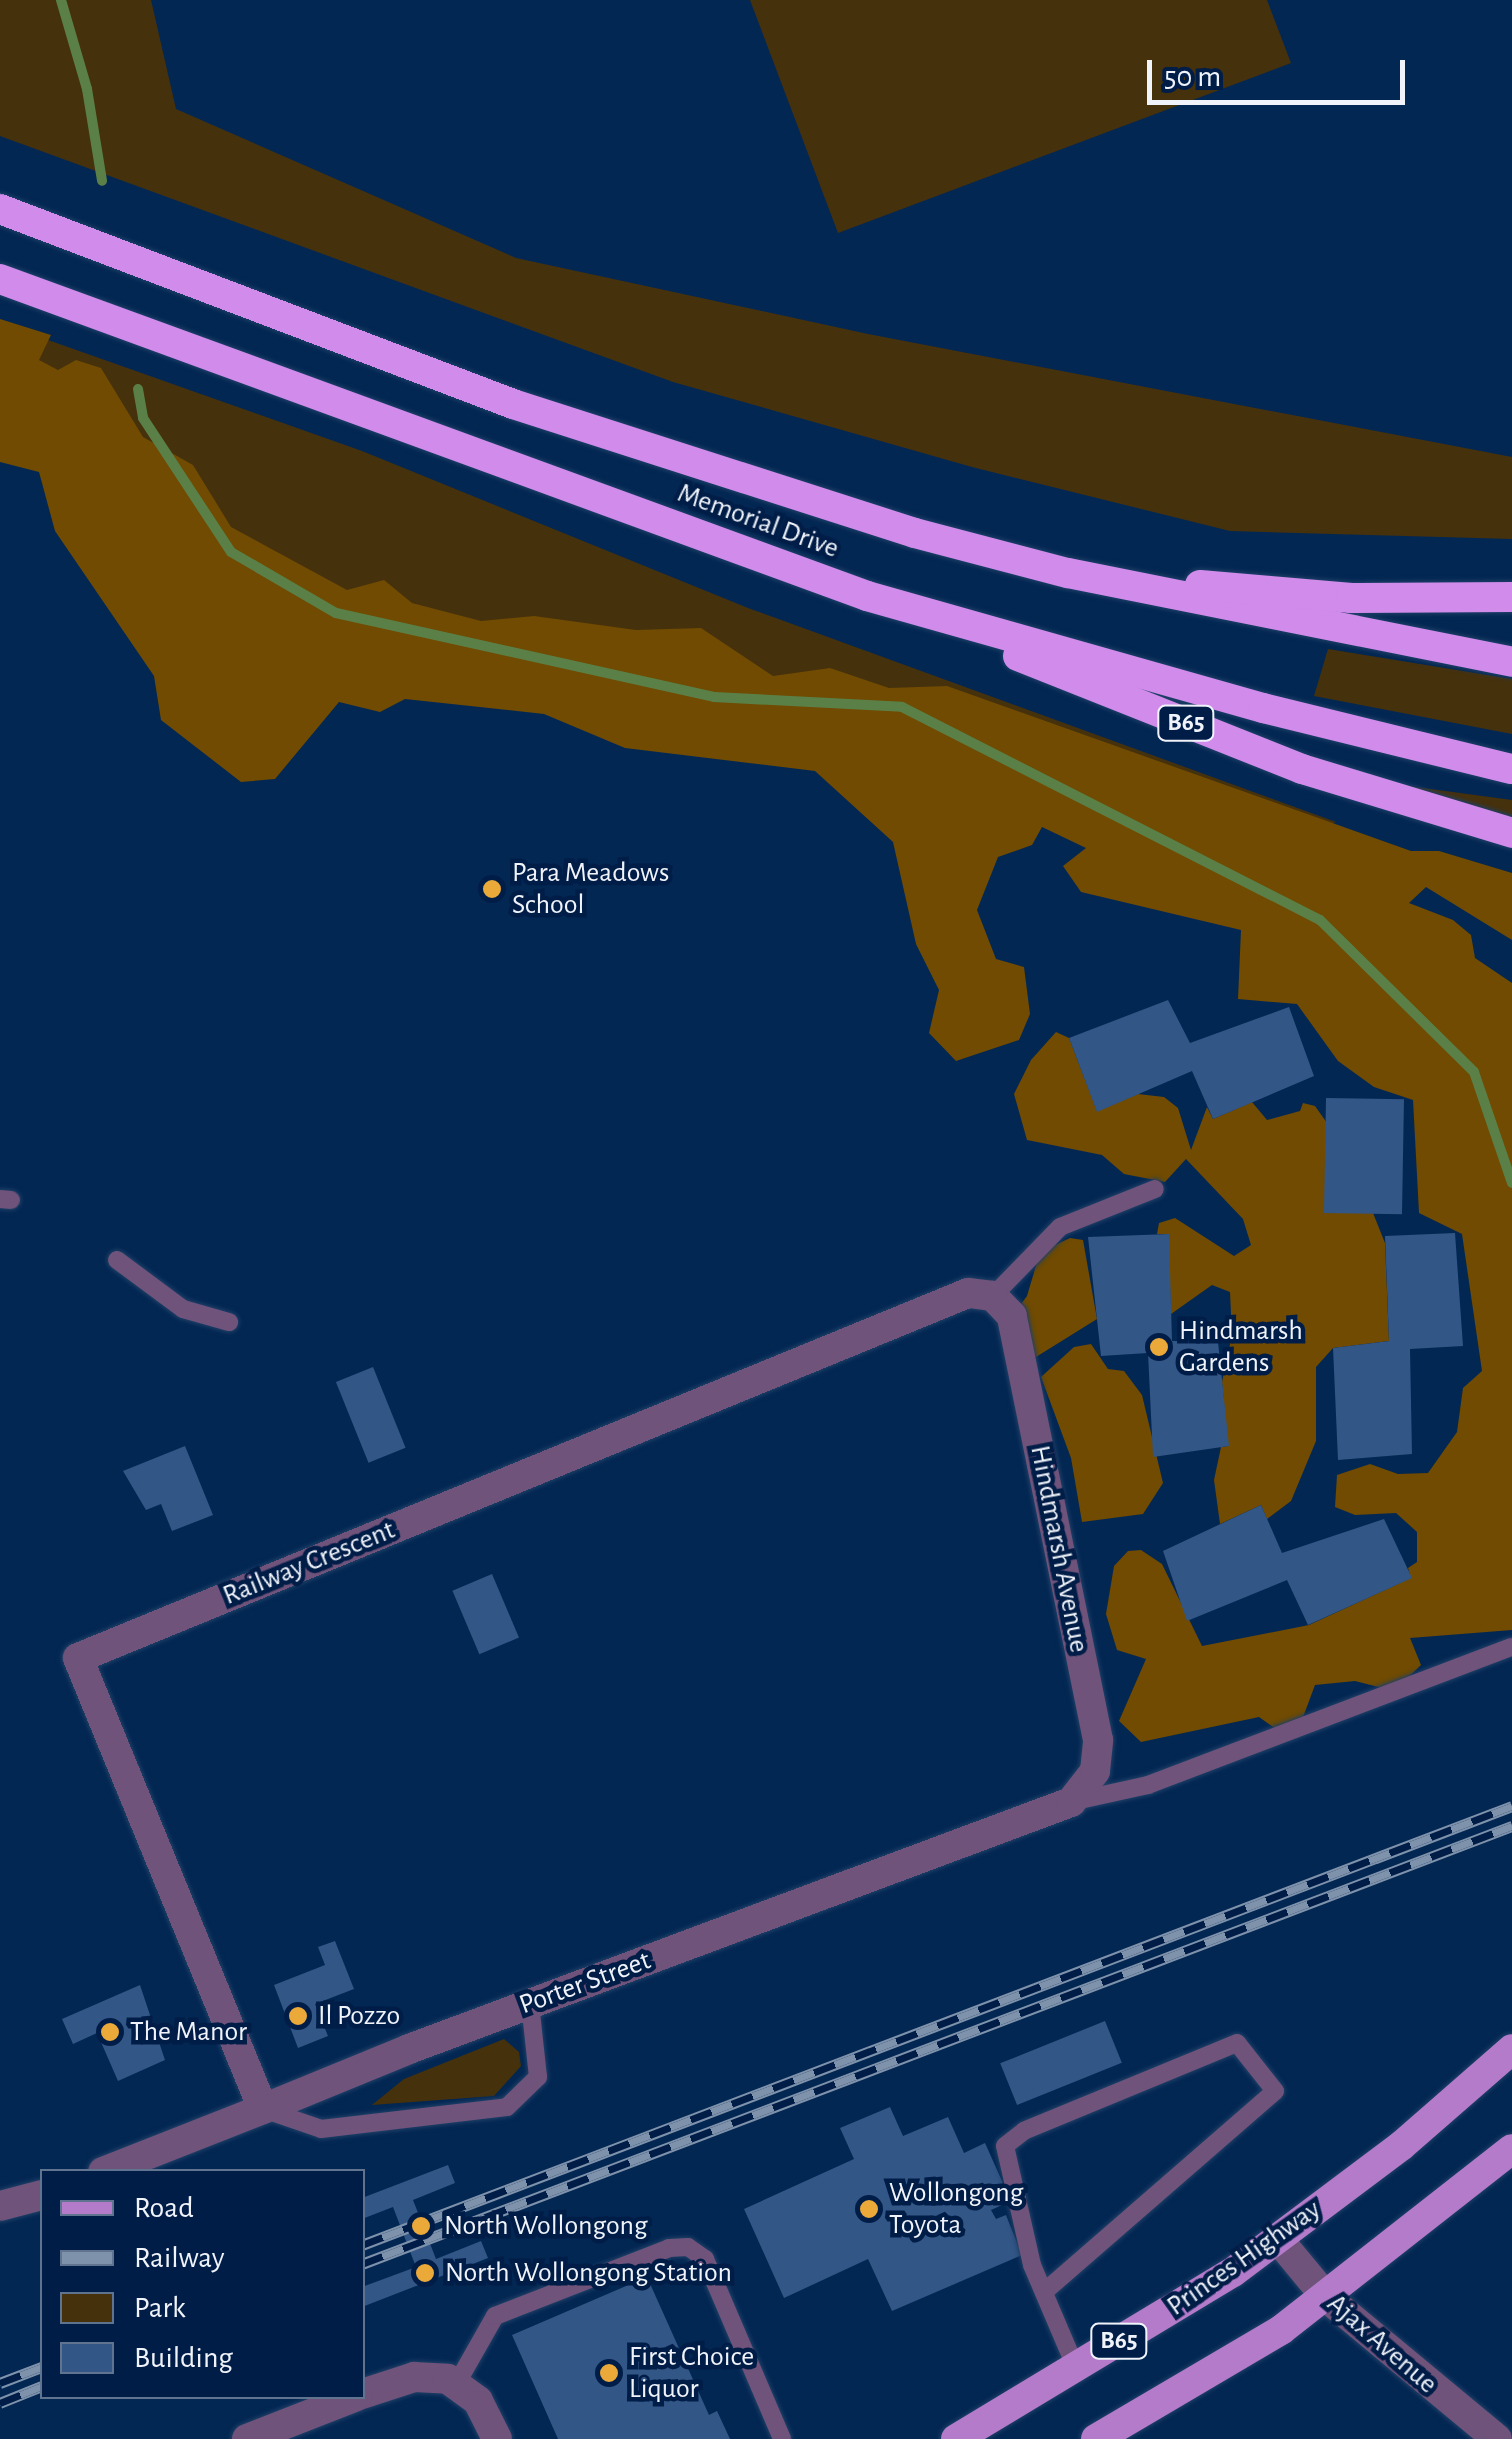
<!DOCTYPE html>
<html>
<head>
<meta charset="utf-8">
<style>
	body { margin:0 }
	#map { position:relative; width:1512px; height:2439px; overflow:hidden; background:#032753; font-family:"Alegreya Sans",sans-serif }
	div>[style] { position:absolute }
	.green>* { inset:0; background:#46310d }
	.forest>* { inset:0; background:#704b01 }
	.stream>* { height:10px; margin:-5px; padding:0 5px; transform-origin:5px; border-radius:5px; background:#5a8048 }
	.building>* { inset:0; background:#325686; transform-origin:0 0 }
	.roads { filter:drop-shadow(0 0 2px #1f4067) drop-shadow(0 0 2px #1f4067) }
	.lane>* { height:18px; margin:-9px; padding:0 9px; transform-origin:9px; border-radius:9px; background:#6f537a }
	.street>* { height:30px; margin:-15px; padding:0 15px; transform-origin:15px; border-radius:15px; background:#6f537a }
	.primary>* { height:30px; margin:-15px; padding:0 15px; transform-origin:15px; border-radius:15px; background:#b57bcb }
	.highway>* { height:30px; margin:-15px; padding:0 15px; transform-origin:15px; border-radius:15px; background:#d08beb }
	.rail>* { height:11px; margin-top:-5.5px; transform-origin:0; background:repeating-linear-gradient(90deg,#001d48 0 22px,#7f92ab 0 44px); box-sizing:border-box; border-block:2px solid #7f92ab }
	.dots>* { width:28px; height:28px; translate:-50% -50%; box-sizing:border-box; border:5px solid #001d48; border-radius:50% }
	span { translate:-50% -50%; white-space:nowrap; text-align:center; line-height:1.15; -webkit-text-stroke:9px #001d48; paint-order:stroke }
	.shield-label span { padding:2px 8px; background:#001d48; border:2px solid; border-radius:8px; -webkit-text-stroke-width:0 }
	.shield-label { font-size:25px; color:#f0f4fa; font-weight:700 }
	.street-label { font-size:28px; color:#f0f4fa }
	.poi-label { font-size:28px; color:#f0f4fa }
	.left { translate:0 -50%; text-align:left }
	.legend { position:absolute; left:40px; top:2169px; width:325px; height:230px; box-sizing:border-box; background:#001d48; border:2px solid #60738f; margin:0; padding:12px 18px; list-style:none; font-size:30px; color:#f0f4fa }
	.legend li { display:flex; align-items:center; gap:20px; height:50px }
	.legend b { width:50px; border:2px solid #60738f }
	.scale { position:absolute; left:1147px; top:60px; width:258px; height:45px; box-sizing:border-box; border:5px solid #f0f4fa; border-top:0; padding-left:12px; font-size:30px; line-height:35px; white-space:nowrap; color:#f0f4fa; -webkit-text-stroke:8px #001d48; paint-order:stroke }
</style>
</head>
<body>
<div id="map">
	<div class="green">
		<i style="clip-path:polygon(0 0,151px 0,176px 109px,516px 258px,868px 334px,1512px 457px,1512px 539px,1230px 531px,972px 467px,673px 382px,0 136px)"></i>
		<i style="clip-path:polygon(750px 0,1267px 0,1291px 63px,838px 233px)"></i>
		<i style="clip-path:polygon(0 323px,362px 451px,748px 608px,1336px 822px,1203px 890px,896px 754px,279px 639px,0 413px)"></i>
		<i style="clip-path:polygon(1328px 649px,1512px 679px,1512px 734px,1314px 696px)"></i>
		<i style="clip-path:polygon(1386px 783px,1512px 800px,1512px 817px)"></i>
		<i style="clip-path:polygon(504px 2039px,519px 2052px,521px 2066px,494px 2096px,372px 2105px,404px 2079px)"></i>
	</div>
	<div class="forest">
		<i style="clip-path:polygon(0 319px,51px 335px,39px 360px,58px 370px,76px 360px,101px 368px,143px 437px,193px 465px,231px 527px,347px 590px,384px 580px,412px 603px,481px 621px,534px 616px,636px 630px,701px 628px,773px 676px,830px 668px,889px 688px,947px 686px,1411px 851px,1439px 851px,1512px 873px,1512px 940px,1426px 887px,1409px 903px,1453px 920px,1471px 935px,1475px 958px,1512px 983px,1512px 1630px,1410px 1638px,1421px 1665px,1394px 1691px,1355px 1681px,1315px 1685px,1299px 1728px,1273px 1727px,1259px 1717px,1141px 1742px,1119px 1721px,1146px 1659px,1117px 1650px,1106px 1614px,1114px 1566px,1128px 1551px,1141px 1550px,1162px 1564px,1202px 1646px,1309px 1625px,1411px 1578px,1408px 1568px,1417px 1562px,1417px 1532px,1396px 1513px,1355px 1515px,1335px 1507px,1337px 1475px,1370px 1464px,1398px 1474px,1428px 1473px,1457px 1432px,1463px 1388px,1482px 1371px,1462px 1234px,1419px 1213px,1413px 1100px,1374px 1087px,1338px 1061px,1297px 1004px,1238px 999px,1241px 930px,1081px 892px,1063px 866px,1086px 848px,1042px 827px,1032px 845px,998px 857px,977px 910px,996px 959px,1024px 967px,1030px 1014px,1019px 1040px,956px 1061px,929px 1033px,939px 990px,916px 944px,893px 842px,815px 771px,625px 748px,544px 714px,405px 699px,380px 712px,339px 702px,275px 779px,241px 782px,161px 720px,154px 676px,55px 531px,39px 472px,0 462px)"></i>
		<i style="clip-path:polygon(1056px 1032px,1069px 1038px,1097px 1111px,1138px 1094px,1164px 1097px,1178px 1108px,1191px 1150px,1207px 1107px,1213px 1119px,1252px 1102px,1267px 1120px,1300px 1111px,1303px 1103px,1315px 1106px,1327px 1123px,1331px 1213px,1373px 1213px,1385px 1243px,1389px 1341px,1333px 1348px,1316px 1367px,1316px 1441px,1291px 1501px,1267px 1519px,1261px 1505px,1220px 1524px,1214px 1480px,1221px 1447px,1228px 1446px,1222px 1382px,1232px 1335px,1230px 1292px,1212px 1285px,1171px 1314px,1168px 1234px,1157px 1234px,1159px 1223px,1175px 1218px,1234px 1256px,1251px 1245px,1243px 1219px,1186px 1159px,1165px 1182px,1124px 1174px,1102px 1155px,1027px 1140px,1014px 1094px,1031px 1060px)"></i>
		<i style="clip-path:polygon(1070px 1238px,1083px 1240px,1097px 1319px,1036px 1357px,1007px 1336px,1012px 1316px,1027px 1296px,1040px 1252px)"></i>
		<i style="clip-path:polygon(1091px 1344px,1108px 1369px,1124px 1371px,1142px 1395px,1163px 1483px,1143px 1514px,1082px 1522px,1071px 1458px,1041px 1377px,1074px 1347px)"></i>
	</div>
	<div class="stream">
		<i style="left:61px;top:0;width:93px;rotate:73.7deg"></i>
		<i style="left:87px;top:89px;width:93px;rotate:80.7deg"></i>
		<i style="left:138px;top:389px;width:29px;rotate:80deg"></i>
		<i style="left:143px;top:418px;width:160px;rotate:56.7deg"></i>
		<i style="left:231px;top:552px;width:121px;rotate:30.2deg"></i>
		<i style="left:336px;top:613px;width:387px;rotate:12.5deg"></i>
		<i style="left:714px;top:697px;width:188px;rotate:3deg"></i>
		<i style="left:902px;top:707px;width:469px;rotate:27deg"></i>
		<i style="left:1320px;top:920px;width:216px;rotate:44.6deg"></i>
		<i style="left:1474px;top:1072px;width:117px;rotate:71.1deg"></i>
	</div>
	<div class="building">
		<i style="clip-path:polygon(1168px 1000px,1190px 1043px,1289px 1007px,1314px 1076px,1213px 1119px,1192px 1071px,1097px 1112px,1069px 1038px)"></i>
		<i style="left:1326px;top:1098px;width:78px;height:115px;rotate:1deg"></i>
		<i style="clip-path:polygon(1455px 1233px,1463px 1346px,1410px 1349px,1412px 1454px,1338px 1460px,1333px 1348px,1389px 1341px,1385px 1236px)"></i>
		<i style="clip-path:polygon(1169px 1234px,1172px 1341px,1218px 1342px,1229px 1446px,1153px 1457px,1148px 1353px,1101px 1356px,1088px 1237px)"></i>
		<i style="left:373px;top:1367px;width:87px;height:40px;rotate:68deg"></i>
		<i style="clip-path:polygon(185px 1446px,213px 1515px,172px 1531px,161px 1504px,146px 1510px,123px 1471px)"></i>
		<i style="clip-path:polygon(1261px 1505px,1282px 1553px,1384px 1519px,1412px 1578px,1308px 1625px,1287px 1580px,1187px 1621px,1163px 1551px)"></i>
		<i style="left:492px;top:1574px;width:69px;height:43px;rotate:67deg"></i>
		<i style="clip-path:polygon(335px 1941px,354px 1989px,315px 2004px,328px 2036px,298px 2048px,274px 1985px,325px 1965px,318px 1947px)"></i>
		<i style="clip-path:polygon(140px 1985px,165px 2060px,118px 2081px,97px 2033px,73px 2044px,62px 2019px)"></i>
		<i style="left:1105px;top:2021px;width:45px;height:113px;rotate:68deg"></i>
		<i style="clip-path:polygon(890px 2107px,903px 2136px,948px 2117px,964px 2153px,985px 2143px,1011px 2201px,991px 2210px,996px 2219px,1006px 2215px,1022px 2255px,892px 2311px,868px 2259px,784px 2298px,744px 2209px,854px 2159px,840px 2128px)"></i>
		<i style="clip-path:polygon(448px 2165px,455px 2183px,413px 2200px,436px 2259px,481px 2241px,488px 2258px,362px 2307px,362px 2287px,416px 2267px,393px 2207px,362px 2219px,362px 2198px)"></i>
		<i style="clip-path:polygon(647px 2277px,709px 2415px,717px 2411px,730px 2439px,558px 2439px,512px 2335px)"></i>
	</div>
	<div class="roads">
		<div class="lane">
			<i style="left:0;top:1199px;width:11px;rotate:5deg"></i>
			<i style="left:117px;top:1260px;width:82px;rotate:36.6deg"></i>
			<i style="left:183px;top:1309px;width:48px;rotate:15.8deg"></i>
			<i style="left:993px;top:1296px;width:96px;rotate:-45.8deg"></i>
			<i style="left:1060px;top:1227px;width:102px;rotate:-21.8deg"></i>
			<i style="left:1075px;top:1801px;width:75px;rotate:-12.4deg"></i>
			<i style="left:1148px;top:1785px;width:389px;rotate:-20.8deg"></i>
			<i style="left:263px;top:2109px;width:61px;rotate:19deg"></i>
			<i style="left:321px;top:2129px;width:187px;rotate:-6.7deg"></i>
			<i style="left:507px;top:2107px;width:43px;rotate:-44.1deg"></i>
			<i style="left:538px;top:2077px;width:74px;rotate:-96.2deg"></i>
			<i style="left:1044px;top:2292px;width:306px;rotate:-41deg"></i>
			<i style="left:1275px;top:2091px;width:61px;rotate:-128.4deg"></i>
			<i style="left:1237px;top:2043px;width:230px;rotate:157.6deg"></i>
			<i style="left:1024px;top:2131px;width:24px;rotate:142deg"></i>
			<i style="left:1005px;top:2146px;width:122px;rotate:77.2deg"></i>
			<i style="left:1032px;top:2265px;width:112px;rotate:66.9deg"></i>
			<i style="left:457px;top:2383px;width:77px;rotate:-60.4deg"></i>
			<i style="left:495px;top:2316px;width:187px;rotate:-21.3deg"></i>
			<i style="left:669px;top:2248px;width:19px;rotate:-3deg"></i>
			<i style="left:688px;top:2247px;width:21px;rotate:35deg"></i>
			<i style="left:705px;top:2259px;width:196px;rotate:66.8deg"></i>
		</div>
		<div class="street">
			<i style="left:103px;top:2172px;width:172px;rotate:-21.5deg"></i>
			<i style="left:263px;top:2109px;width:158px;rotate:-22.3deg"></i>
			<i style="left:409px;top:2049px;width:707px;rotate:-20.46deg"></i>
			<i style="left:1071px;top:1802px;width:39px;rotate:-52deg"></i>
			<i style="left:1095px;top:1771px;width:31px;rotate:-84deg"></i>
			<i style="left:1098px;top:1740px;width:433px;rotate:-101.5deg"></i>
			<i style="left:1012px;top:1316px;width:28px;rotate:-134deg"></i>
			<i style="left:993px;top:1296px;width:25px;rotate:-173deg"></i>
			<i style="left:968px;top:1293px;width:962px;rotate:157.7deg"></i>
			<i style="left:78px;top:1658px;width:487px;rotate:67.7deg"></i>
			<i style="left:0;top:2206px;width:43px;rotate:-14.7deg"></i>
			<i style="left:1278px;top:2239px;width:75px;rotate:50.4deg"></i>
			<i style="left:1326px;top:2297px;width:222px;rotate:39.7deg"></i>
			<i style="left:362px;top:2394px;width:55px;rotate:-18.1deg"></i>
			<i style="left:414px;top:2377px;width:34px;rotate:3deg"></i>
			<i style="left:448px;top:2379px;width:37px;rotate:36deg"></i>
			<i style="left:478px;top:2401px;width:42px;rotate:63.4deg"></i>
			<i style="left:247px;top:2439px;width:118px;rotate:-21.4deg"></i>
		</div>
		<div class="primary">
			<i style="left:956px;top:2439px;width:323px;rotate:-31.1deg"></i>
			<i style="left:1233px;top:2272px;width:210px;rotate:-36.9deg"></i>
			<i style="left:1401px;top:2146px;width:147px;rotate:-41.1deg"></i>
			<i style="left:1096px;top:2439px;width:215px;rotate:-30.5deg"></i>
			<i style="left:1281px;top:2330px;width:293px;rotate:-38.1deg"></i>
		</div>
		<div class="highway">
			<i style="left:0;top:209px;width:549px;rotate:20.81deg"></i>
			<i style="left:513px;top:404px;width:422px;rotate:17.8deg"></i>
			<i style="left:915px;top:533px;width:158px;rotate:14.7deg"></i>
			<i style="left:1068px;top:573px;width:453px;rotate:11.3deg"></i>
			<i style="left:0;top:279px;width:923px;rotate:20.08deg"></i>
			<i style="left:867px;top:596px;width:412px;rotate:15.8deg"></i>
			<i style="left:1263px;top:708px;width:256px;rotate:13.8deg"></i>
			<i style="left:1200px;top:585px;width:152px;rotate:4.9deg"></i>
			<i style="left:1351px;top:598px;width:161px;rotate:-0.4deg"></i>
			<i style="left:1018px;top:656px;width:306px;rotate:21.7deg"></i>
			<i style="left:1302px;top:769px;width:220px;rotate:16.9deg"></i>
		</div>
	</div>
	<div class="rail">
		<i style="left:362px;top:2245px;width:1231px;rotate:-20.89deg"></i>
		<i style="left:362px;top:2264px;width:1231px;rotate:-20.85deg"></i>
		<i style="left:0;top:2383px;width:45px;rotate:-20.9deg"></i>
		<i style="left:0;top:2403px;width:45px;rotate:-22deg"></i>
	</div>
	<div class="dots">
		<i style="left:492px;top:889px;background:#eba93a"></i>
		<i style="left:1159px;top:1347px;background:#eba93a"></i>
		<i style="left:298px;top:2016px;background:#eba93a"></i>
		<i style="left:110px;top:2032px;background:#eba93a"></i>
		<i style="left:869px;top:2209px;background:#eba93a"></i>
		<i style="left:421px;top:2226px;background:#eba93a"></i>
		<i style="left:425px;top:2273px;background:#eba93a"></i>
		<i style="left:609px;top:2373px;background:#eba93a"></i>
	</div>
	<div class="shield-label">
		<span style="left:1186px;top:723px">B65</span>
		<span style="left:1119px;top:2341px">B65</span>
	</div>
	<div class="street-label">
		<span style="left:758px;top:521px;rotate:20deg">Memorial Drive</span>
		<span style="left:1059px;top:1549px;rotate:79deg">Hindmarsh Avenue</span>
		<span style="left:309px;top:1563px;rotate:-22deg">Railway Crescent</span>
		<span style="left:585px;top:1983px;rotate:-20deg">Porter Street</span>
		<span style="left:1244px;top:2258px;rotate:-35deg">Princes Highway</span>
		<span style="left:1382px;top:2344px;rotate:41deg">Ajax Avenue</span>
	</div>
	<div class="poi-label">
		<span class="left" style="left:512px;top:889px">Para Meadows<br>School</span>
		<span class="left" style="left:1179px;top:1347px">Hindmarsh<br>Gardens</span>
		<span class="left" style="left:318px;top:2016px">Il Pozzo</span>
		<span class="left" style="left:130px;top:2032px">The Manor</span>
		<span class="left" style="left:889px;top:2209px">Wollongong<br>Toyota</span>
		<span class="left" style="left:444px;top:2226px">North Wollongong</span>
		<span class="left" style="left:445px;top:2273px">North Wollongong Station</span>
		<span class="left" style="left:629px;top:2373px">First Choice<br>Liquor</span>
	</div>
	<ul class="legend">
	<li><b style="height:12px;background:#b57bcb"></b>Road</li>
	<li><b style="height:12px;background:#7f92ab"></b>Railway</li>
	<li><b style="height:28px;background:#46310d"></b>Park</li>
	<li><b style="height:28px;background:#325686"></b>Building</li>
	</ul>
	<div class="scale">50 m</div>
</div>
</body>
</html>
